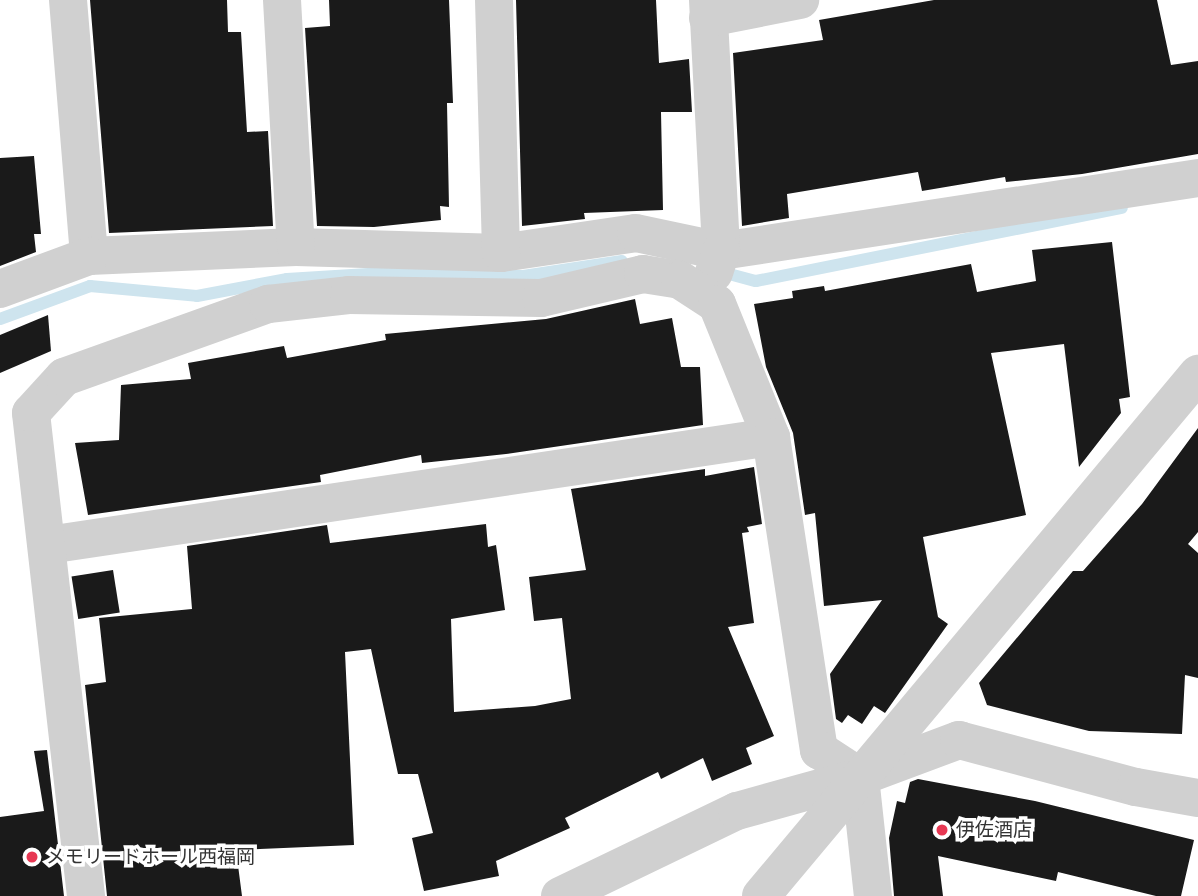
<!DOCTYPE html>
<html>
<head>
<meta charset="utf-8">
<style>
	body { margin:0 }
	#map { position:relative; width:1198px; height:896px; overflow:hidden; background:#fff; font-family:Raleway,"Noto Sans JP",sans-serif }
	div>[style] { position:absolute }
	.stream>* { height:12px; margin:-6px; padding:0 6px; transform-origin:6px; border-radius:6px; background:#cee4ee }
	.building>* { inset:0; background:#1a1a1a; transform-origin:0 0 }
	.minor>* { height:38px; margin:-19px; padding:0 19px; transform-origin:19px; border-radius:19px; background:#d0d0d0 }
	.tertiary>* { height:38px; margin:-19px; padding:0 19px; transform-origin:19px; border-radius:19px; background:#d0d0d0 }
	.dots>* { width:19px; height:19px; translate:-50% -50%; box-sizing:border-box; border:4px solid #fff; border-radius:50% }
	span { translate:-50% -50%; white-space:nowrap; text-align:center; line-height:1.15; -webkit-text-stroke:7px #fff; paint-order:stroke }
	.poi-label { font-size:19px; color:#333 }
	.left { translate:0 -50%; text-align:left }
</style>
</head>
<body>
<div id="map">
	<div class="stream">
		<i style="left:718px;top:271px;width:39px;rotate:15deg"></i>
		<i style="left:756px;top:281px;width:373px;rotate:-11.3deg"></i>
		<i style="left:0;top:319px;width:96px;rotate:-20.1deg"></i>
		<i style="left:90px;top:286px;width:107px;rotate:5.3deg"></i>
		<i style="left:197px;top:296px;width:92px;rotate:-10.7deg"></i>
		<i style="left:287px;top:279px;width:97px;rotate:-3.5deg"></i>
		<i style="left:384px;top:273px;width:139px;rotate:1.2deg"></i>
		<i style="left:523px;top:276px;width:100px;rotate:-8.6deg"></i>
	</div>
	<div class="building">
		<i style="clip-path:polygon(90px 0,227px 0,228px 32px,241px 32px,247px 132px,268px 131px,273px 226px,109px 233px)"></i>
		<i style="clip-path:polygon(329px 0,449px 0,453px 103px,447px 103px,449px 207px,440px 206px,441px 220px,374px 227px,317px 226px,305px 28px,330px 26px)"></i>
		<i style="clip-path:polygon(516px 0,656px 0,659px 63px,689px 59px,692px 112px,661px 112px,663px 210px,584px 213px,585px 219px,522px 226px)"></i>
		<i style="clip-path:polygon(934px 0,1157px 0,1171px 65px,1198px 61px,1198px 154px,1082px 174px,1006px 182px,1005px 177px,922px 191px,918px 172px,787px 194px,789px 218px,742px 226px,733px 53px,823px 40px,819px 20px)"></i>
		<i style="clip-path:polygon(34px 156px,41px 234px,34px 234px,36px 252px,0 266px,0 158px)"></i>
		<i style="clip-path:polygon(1112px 242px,1130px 397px,1119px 399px,1121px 413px,1079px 467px,1064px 344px,991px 353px,1026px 515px,923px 537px,938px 617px,948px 624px,885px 713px,874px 706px,862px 724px,848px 715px,842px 723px,836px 719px,830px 674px,882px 600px,824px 606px,815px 513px,805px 515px,793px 433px,766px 367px,754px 304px,793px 298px,792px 291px,824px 286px,825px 291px,971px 264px,977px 292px,1036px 281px,1032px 250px)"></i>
		<i style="clip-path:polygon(635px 299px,640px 324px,672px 318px,681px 367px,700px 367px,703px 425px,506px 454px,422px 463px,421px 455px,320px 475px,321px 482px,88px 515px,75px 443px,119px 440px,121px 385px,191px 379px,188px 363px,284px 346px,287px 358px,386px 340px,385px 334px,546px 319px)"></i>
		<i style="clip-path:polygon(48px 315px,51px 351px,0 373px,0 335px)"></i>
		<i style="clip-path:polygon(1198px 428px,1198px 532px,1188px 544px,1198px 553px,1198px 678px,1185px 675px,1182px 734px,1089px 731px,987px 705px,979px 683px,1073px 571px,1083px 571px,1142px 504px)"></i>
		<i style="clip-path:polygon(754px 467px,762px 524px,747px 527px,749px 532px,742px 533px,754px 623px,728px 627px,774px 736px,746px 748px,752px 764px,712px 781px,703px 758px,661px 779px,658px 772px,565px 818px,570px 828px,496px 861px,499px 876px,424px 891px,412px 838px,433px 833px,418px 774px,398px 774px,371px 649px,345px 652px,354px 845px,236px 850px,242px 896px,107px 896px,85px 685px,106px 682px,99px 618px,192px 609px,187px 546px,327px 525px,330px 543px,486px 524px,488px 547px,496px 545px,505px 610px,451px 619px,454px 712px,535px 706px,571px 699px,562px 618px,534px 621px,529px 577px,586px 570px,571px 489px,705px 469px,705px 476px)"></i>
		<i style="left:113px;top:570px;width:43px;height:42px;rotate:81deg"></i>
		<i style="clip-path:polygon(47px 750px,64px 896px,0 896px,0 817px,44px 811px,34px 751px)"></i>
		<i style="clip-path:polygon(918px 779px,1035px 801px,1194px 840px,1181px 896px,1156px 896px,1058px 872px,1056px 881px,938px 856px,943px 896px,894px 896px,889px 838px,897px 801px,905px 803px,910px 782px)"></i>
	</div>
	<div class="minor">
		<i style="left:68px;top:0;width:257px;rotate:85.3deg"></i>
		<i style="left:89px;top:256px;width:207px;rotate:-2.5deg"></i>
		<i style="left:296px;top:247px;width:205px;rotate:1.7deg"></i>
		<i style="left:501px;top:253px;width:136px;rotate:-8.4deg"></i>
		<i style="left:636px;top:233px;width:87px;rotate:12deg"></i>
		<i style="left:721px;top:251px;width:483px;rotate:-8.7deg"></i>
		<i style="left:282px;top:0;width:247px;rotate:86.8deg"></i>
		<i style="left:494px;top:0;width:253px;rotate:88.4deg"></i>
		<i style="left:708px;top:0;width:251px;rotate:87deg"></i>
		<i style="left:721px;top:251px;width:23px;rotate:108deg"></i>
		<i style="left:708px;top:18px;width:94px;rotate:-11.1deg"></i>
		<i style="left:0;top:289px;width:95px;rotate:-20.3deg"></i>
		<i style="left:48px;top:545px;width:731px;rotate:-8.5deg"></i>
		<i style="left:86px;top:896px;width:486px;rotate:-96.5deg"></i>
		<i style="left:31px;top:413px;width:49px;rotate:-47.5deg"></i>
		<i style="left:64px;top:377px;width:217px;rotate:-19.7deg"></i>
		<i style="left:268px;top:304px;width:81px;rotate:-6.3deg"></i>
		<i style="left:349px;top:295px;width:192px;rotate:0.9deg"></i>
		<i style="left:541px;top:298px;width:105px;rotate:-13.2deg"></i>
		<i style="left:643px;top:274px;width:37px;rotate:9deg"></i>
		<i style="left:680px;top:280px;width:44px;rotate:33deg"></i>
		<i style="left:717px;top:304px;width:144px;rotate:67.9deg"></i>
		<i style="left:771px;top:437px;width:317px;rotate:81.3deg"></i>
		<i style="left:819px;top:750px;width:49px;rotate:33.4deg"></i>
		<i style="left:860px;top:777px;width:120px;rotate:83.8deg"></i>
	</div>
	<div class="tertiary">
		<i style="left:560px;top:896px;width:196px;rotate:-25.7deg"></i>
		<i style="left:737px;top:811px;width:128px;rotate:-15.5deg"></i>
		<i style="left:860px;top:777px;width:106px;rotate:-20.5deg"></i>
		<i style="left:959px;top:740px;width:183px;rotate:14.9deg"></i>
		<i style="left:1136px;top:787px;width:63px;rotate:10.1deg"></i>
		<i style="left:761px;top:896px;width:681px;rotate:-50.07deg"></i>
	</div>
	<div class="dots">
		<i style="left:942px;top:830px;background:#e73853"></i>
		<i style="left:32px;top:857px;background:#e73853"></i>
	</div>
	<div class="poi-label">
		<span class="left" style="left:956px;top:830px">伊佐酒店</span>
		<span class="left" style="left:46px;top:857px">メモリードホール西福岡</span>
	</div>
</div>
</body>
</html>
